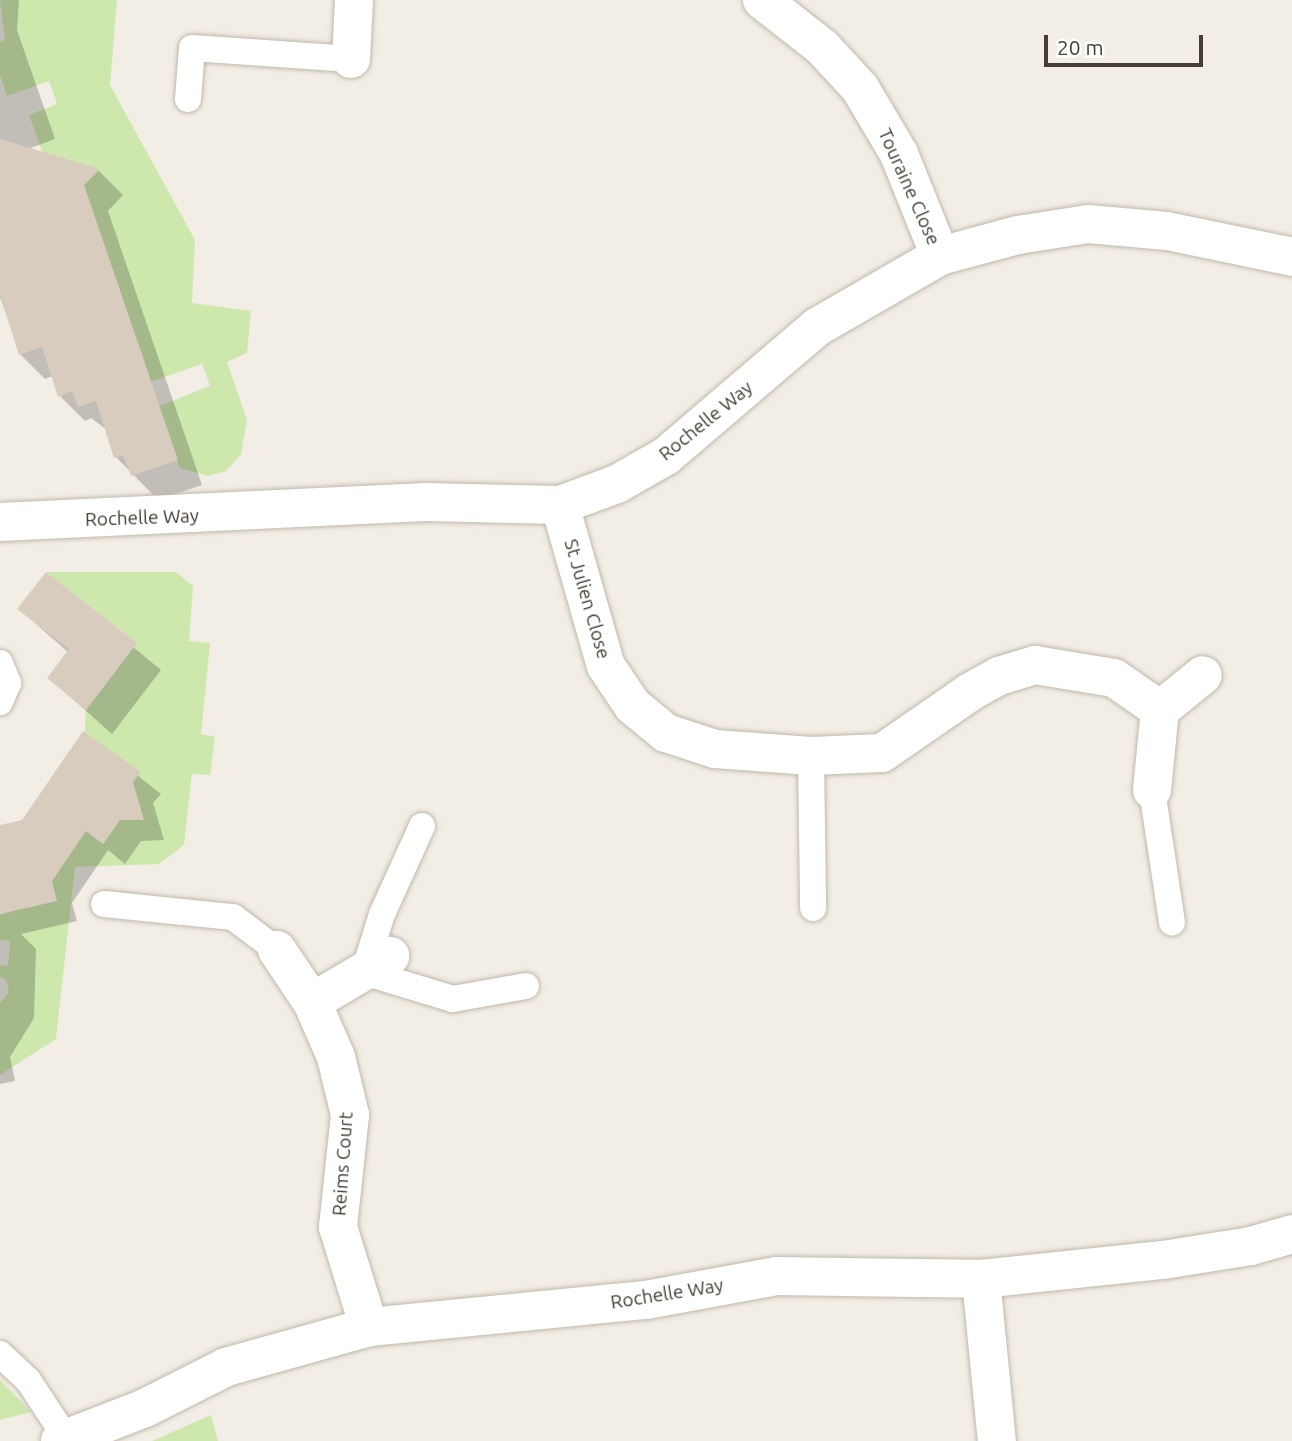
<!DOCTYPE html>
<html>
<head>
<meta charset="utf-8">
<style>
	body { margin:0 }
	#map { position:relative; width:1292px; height:1441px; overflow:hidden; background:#f2eee5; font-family:Ubuntu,sans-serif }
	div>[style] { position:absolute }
	.green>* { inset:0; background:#cee7ad }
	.shadow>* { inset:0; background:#0003 }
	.building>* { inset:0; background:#d7ccbd }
	.roads { filter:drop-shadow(0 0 2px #c1b8aa) drop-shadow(0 0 2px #c1b8aa) }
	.lane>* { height:26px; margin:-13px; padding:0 13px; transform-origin:13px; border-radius:13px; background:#fff }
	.street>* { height:38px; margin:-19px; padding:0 19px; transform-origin:19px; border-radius:19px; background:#fff }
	span { translate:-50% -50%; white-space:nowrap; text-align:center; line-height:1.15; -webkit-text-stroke:6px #fff; paint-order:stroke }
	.street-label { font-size:19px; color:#453e34 }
	.scale { position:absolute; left:1044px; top:35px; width:159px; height:32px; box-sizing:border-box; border:4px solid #453e34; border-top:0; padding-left:9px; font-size:21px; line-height:24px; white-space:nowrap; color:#453e34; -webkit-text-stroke:5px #fff; paint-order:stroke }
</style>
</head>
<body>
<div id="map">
	<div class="green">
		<i style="clip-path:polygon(0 0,117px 0,110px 85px,195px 240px,192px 303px,251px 311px,247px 353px,227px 362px,247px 420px,241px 455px,226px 471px,208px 476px,180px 468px,157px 407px,210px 386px,202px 364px,138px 386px,131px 368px,145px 363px,135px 334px,115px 340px,84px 185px,92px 177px,49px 171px,29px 115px,57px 104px,49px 81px,7px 96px,0 75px,0 42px,5px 40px)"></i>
		<i style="clip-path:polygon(46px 572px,176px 572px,193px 586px,189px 641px,210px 643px,201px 734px,215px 737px,210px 775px,192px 774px,184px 845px,159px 864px,75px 867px,56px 1039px,0 1075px,0 1003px,9px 992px,6px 980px,0 977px,0 965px,8px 966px,10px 941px,0 940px,0 915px,15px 910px,28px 874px,16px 821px,86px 831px,103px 844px,120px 820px,134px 820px,141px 809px,138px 799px,126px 789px,141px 772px,85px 733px,85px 725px,86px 710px,137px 643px)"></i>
		<i style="clip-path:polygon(0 1380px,31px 1412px,0 1420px)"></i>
		<i style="clip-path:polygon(211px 1415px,218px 1441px,152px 1441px)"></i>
	</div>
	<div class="shadow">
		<i style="clip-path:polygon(0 0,19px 0,17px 30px,55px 139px,28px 149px,99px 171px,123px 195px,108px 211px,202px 485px,158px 500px,116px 457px,107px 430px,91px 418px,85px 421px,60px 396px,53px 376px,45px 379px,20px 354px,0 297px)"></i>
		<i style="clip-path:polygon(46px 575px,161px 670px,112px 734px,49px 678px,69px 653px,19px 609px)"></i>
		<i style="clip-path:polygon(84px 733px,161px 794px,153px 803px,164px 840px,141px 841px,125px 864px,108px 850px,72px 903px,77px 921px,21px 934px,36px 949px,34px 1018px,10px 1057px,15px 1081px,0 1084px,0 827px,23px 822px)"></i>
	</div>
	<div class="building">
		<i style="clip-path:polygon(0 139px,100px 169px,84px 185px,178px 460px,131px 476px,123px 455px,114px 458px,96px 401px,78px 407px,72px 391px,58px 397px,42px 347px,19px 355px,0 294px)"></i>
		<i style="clip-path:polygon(46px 572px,137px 643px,86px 710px,47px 678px,69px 649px,17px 609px)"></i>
		<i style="clip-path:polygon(83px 731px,141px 772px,133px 782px,144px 820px,120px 820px,103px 844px,86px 831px,52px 881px,57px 901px,0 914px,0 825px,22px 820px)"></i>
	</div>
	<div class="roads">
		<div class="lane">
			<i style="left:188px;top:99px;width:51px;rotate:-85.5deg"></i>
			<i style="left:192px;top:48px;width:159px;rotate:4deg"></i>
			<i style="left:0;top:663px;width:22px;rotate:68deg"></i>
			<i style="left:8px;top:683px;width:21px;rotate:113deg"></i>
			<i style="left:811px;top:756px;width:152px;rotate:89.2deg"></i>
			<i style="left:1152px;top:790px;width:134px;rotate:81.4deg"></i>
			<i style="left:422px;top:826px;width:97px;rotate:114.4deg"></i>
			<i style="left:382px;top:914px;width:61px;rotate:107.2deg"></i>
			<i style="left:364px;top:972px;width:93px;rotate:16.9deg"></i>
			<i style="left:453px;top:999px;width:74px;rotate:-10.1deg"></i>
			<i style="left:104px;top:904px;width:130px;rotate:5.8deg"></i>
			<i style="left:233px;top:917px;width:55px;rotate:36.9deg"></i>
			<i style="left:0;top:1354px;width:38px;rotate:43deg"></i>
			<i style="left:28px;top:1380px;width:69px;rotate:56.8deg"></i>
		</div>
		<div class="street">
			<i style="left:762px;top:0;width:76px;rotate:38.1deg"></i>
			<i style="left:822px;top:47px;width:56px;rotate:47.2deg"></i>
			<i style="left:860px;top:88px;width:77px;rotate:59.4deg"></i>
			<i style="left:899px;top:154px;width:110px;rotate:68.1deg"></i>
			<i style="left:351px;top:59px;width:59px;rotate:-87.1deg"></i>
			<i style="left:560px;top:505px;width:167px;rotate:74.1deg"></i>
			<i style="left:606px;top:666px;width:48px;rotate:56deg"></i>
			<i style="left:633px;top:706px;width:43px;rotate:39.3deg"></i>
			<i style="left:666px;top:733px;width:52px;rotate:18.1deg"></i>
			<i style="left:715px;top:749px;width:96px;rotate:4.2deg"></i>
			<i style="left:811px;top:756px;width:71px;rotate:-2.4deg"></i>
			<i style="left:882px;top:753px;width:107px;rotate:-34.7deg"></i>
			<i style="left:970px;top:692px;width:33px;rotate:-29deg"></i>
			<i style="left:999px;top:676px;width:38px;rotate:-17deg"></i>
			<i style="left:1035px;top:665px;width:80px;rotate:9.3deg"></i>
			<i style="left:1114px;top:678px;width:56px;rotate:34.8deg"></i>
			<i style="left:0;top:522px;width:426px;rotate:-2.7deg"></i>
			<i style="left:426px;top:502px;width:134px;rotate:1.3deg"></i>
			<i style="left:560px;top:505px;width:61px;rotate:-20.2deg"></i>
			<i style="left:617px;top:484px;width:56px;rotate:-29.7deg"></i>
			<i style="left:666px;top:456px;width:199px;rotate:-40.5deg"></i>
			<i style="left:817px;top:327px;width:142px;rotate:-30deg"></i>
			<i style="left:940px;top:256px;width:81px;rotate:-15.1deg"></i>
			<i style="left:1018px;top:235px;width:71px;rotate:-8.9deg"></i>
			<i style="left:1088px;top:224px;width:79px;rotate:5.1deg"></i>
			<i style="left:1167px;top:231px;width:128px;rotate:11.7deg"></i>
			<i style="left:1152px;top:790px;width:80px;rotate:-84.3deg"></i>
			<i style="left:1160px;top:710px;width:55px;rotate:-39.1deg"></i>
			<i style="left:277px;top:950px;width:63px;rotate:56.1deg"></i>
			<i style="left:312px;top:1002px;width:60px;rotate:66.4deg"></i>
			<i style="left:336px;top:1057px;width:60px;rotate:76.4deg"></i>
			<i style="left:350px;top:1115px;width:113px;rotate:96.1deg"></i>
			<i style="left:338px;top:1227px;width:105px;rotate:72.8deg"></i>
			<i style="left:312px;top:1002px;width:91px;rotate:-30.5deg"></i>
			<i style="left:981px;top:1279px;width:163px;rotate:84.4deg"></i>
			<i style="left:60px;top:1441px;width:91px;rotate:-21.2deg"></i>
			<i style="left:145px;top:1408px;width:91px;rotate:-26.8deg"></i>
			<i style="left:226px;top:1367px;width:148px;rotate:-15.6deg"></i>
			<i style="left:369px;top:1327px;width:278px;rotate:-5.6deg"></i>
			<i style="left:646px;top:1300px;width:133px;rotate:-10.4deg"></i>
			<i style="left:777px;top:1276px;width:204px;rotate:0.8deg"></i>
			<i style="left:981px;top:1279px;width:183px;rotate:-6deg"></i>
			<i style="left:1163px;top:1260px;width:89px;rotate:-9deg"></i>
			<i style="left:1251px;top:1246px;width:43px;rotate:-16.3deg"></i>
		</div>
	</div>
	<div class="street-label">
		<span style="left:909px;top:187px;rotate:66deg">Touraine Close</span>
		<span style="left:706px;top:421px;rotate:-39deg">Rochelle Way</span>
		<span style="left:142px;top:518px;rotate:-2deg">Rochelle Way</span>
		<span style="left:587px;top:599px;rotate:74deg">St Julien Close</span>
		<span style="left:343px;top:1164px;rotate:-86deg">Reims Court</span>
		<span style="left:667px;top:1294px;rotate:-9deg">Rochelle Way</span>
	</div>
	<div class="scale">20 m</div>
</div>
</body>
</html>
